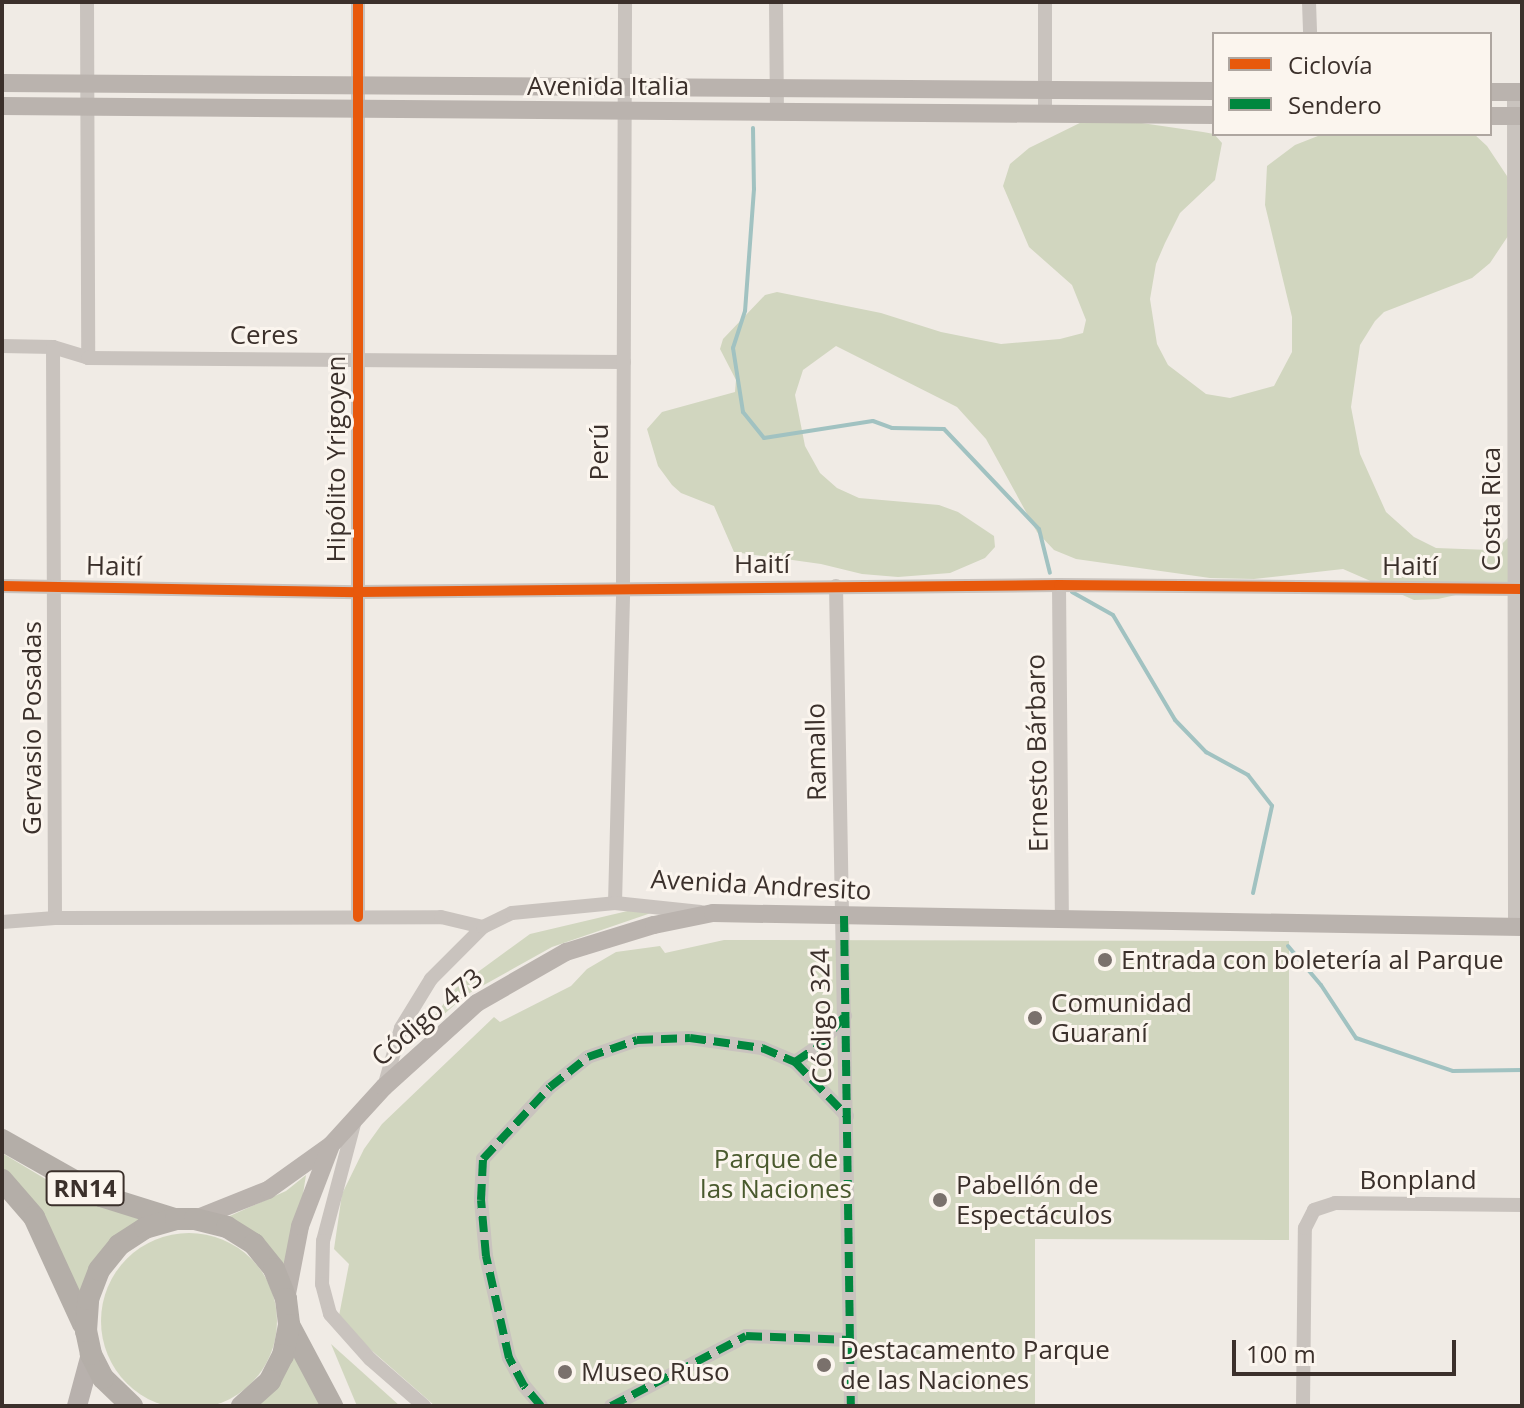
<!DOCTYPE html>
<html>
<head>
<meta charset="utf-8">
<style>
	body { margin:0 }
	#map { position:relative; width:1524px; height:1408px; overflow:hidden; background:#f0ebe5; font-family:"Open Sans",sans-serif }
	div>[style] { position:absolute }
	.green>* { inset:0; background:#d1d6bf }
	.round { border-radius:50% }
	.stream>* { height:4px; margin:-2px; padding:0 2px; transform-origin:2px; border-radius:2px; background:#a1c2c1 }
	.minor>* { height:14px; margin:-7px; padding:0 7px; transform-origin:7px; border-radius:7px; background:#c9c3be }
	.secondary>* { height:18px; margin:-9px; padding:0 9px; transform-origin:9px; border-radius:9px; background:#bab3ae }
	.primary>* { height:20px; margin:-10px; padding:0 10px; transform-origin:10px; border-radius:10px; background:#b8b1ad }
	.trunk>* { height:22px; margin:-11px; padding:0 11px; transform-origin:11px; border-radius:11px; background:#b4aea8 }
	.quiet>* { height:8px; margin-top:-4px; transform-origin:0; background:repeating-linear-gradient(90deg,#00873e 0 16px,transparent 0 24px) }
	.cycleway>* { height:10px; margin:-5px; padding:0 5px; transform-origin:5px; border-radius:5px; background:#e8590c }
	.dots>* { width:22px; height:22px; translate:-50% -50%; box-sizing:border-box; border:4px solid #fbf5ee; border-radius:50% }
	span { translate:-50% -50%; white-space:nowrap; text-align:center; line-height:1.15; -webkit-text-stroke:6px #fbf5ee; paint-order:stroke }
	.shield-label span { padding:2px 6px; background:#fbf5ee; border:2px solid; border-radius:6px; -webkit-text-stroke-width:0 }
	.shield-label { font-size:24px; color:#3b302b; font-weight:700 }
	.street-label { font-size:26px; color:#3b302b }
	.poi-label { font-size:26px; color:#3b302b }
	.left { translate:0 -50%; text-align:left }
	.park-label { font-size:26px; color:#4a5a2e }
	.frame { position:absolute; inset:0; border:4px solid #3b302b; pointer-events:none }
	.legend { position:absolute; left:1212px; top:32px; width:280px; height:104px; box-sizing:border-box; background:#fbf5ee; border:2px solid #aea6a0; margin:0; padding:10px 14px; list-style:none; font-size:24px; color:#3b302b }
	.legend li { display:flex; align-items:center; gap:16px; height:40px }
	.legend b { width:40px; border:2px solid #aea6a0 }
	.scale { position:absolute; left:1232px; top:1340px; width:224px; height:36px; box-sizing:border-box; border:4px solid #3b302b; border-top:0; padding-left:10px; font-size:24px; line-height:28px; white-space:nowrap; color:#3b302b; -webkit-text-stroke:6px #fbf5ee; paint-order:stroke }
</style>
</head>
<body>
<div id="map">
	<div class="green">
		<i style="clip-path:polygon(1094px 116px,1203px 132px,1214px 134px,1222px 143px,1215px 180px,1180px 213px,1165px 243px,1156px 264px,1150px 299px,1157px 344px,1168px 365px,1206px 394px,1230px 398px,1274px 386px,1292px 352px,1292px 317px,1265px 205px,1267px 166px,1295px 145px,1323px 134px,1474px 134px,1487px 146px,1513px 185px,1514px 227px,1490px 263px,1472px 278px,1384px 312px,1375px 321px,1360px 345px,1351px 407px,1360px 454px,1386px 512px,1414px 537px,1436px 548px,1490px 550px,1502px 544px,1522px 523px,1522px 580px,1438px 599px,1414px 600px,1343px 569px,1254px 579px,1210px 578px,1076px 559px,1054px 550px,1037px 532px,986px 439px,957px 407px,836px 346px,803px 370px,795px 395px,805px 446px,820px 473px,837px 488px,859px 498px,939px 505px,958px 512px,994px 536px,995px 547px,985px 558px,950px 573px,898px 577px,862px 574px,821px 564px,734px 552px,714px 506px,681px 493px,672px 485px,658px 466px,647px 429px,662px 412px,735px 392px,736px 380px,720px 349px,723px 339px,765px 295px,777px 292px,881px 313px,941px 332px,1001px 344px,1060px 339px,1083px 333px,1086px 320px,1072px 285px,1029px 247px,1003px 186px,1010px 164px,1029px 148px)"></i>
		<i style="clip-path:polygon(653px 905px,651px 913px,552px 947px,466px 995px,418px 1037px,456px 988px,530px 934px)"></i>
		<i style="clip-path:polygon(724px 940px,1289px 941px,1289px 1240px,1035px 1239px,1035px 1406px,435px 1406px,338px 1321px,349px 1264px,334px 1249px,342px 1194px,364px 1149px,382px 1124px,494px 1017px,500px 1022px,571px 986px,587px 969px,616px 952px,660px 946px,665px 953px)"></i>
		<i style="clip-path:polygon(2px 1153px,69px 1193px,150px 1220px,82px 1301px,42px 1211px,2px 1168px)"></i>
		<i style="clip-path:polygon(306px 1175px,301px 1207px,287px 1270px,223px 1219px,286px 1191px)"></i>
		<i class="round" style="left:101px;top:1233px;width:176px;height:176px"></i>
		<i style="clip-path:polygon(331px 1344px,400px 1406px,357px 1406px)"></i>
		<i style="clip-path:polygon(296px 1347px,323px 1406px,253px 1406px)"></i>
	</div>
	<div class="stream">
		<i style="left:753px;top:128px;width:61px;rotate:89.1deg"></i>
		<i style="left:754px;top:189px;width:122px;rotate:94.2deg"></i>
		<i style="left:745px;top:311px;width:39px;rotate:108deg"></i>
		<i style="left:733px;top:348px;width:65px;rotate:81.1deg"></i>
		<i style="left:743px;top:412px;width:33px;rotate:51deg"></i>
		<i style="left:764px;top:438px;width:110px;rotate:-8.9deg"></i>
		<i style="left:873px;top:421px;width:20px;rotate:20deg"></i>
		<i style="left:892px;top:428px;width:52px;rotate:1.1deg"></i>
		<i style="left:944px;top:429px;width:138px;rotate:46.5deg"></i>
		<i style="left:1039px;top:529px;width:45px;rotate:76deg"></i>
		<i style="left:1072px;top:592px;width:47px;rotate:29.3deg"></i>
		<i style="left:1113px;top:615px;width:122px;rotate:59.4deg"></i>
		<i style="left:1175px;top:720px;width:45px;rotate:45.9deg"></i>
		<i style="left:1206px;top:752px;width:48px;rotate:28.7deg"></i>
		<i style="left:1248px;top:775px;width:39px;rotate:52deg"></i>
		<i style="left:1272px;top:806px;width:89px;rotate:102.3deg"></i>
		<i style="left:1288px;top:946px;width:51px;rotate:49.8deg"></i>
		<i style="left:1321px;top:985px;width:64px;rotate:56.6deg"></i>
		<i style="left:1356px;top:1038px;width:102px;rotate:18.8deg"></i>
		<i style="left:1453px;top:1071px;width:69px;rotate:-0.8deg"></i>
	</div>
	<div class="minor">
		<i style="left:87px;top:2px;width:356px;rotate:89.8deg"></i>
		<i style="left:358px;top:2px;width:915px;rotate:90deg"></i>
		<i style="left:776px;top:2px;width:111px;rotate:89.5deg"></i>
		<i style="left:1309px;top:2px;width:32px;rotate:88deg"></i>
		<i style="left:1514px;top:92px;width:835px;rotate:89.93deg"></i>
		<i style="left:1045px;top:114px;width:112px;rotate:-90deg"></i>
		<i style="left:2px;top:346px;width:51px;rotate:1.1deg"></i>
		<i style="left:53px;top:347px;width:37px;rotate:17deg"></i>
		<i style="left:88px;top:358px;width:536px;rotate:0.43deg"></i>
		<i style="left:53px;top:347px;width:571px;rotate:89.8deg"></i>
		<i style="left:1059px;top:585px;width:336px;rotate:89.5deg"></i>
		<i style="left:2px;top:586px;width:356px;rotate:1deg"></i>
		<i style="left:358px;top:592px;width:701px;rotate:-0.57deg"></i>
		<i style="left:1059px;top:585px;width:463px;rotate:0.5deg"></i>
		<i style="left:836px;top:586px;width:820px;rotate:88.95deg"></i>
		<i style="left:615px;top:903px;width:316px;rotate:-88.5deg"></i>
		<i style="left:623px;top:587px;width:585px;rotate:-89.8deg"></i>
		<i style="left:2px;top:922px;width:53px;rotate:-4.3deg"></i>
		<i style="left:55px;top:918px;width:386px;rotate:-0.1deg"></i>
		<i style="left:441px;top:917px;width:43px;rotate:13.4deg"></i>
		<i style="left:795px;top:1062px;width:27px;rotate:-34deg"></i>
		<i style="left:817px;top:1047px;width:42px;rotate:-47.9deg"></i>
		<i style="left:384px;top:1087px;width:61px;rotate:-73.9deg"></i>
		<i style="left:401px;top:1028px;width:57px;rotate:-58.5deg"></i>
		<i style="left:431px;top:979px;width:74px;rotate:-45deg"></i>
		<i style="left:483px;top:927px;width:32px;rotate:-26deg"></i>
		<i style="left:512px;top:913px;width:103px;rotate:-5.5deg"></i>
		<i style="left:615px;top:903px;width:86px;rotate:6deg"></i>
		<i style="left:355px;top:1120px;width:125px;rotate:104.8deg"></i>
		<i style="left:323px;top:1241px;width:43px;rotate:91.3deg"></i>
		<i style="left:322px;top:1284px;width:31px;rotate:75deg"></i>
		<i style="left:330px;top:1314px;width:60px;rotate:48.4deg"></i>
		<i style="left:370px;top:1359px;width:72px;rotate:41deg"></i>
		<i style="left:541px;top:1406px;width:26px;rotate:-130deg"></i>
		<i style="left:524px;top:1386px;width:32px;rotate:-118deg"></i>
		<i style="left:509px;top:1358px;width:105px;rotate:-102.7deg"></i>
		<i style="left:486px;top:1256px;width:56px;rotate:-95.1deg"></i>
		<i style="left:481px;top:1200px;width:41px;rotate:-87.2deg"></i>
		<i style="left:483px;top:1159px;width:98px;rotate:-47.1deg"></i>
		<i style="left:550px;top:1087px;width:48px;rotate:-38.3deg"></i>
		<i style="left:588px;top:1057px;width:52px;rotate:-19.1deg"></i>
		<i style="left:637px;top:1040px;width:53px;rotate:-2.2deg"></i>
		<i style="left:690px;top:1038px;width:73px;rotate:7.9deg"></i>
		<i style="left:762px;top:1048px;width:36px;rotate:23deg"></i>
		<i style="left:795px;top:1062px;width:75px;rotate:46.1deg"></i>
		<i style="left:611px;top:1406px;width:152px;rotate:-27.4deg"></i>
		<i style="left:746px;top:1336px;width:104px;rotate:2.2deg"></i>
		<i style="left:1303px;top:1406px;width:178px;rotate:-89.4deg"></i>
		<i style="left:1305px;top:1228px;width:20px;rotate:-63deg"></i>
		<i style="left:1314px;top:1210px;width:22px;rotate:-18deg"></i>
		<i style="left:1335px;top:1203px;width:187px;rotate:0.6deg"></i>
	</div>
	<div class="secondary">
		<i style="left:2px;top:83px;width:1212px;rotate:0.38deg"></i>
		<i style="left:1490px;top:92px;width:32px"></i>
		<i style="left:2px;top:106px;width:1212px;rotate:0.43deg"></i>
		<i style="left:1490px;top:116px;width:32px"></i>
		<i style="left:195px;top:1219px;width:79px;rotate:-21.7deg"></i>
		<i style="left:268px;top:1190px;width:77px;rotate:-35.5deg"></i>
		<i style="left:331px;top:1145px;width:79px;rotate:-47.6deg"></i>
		<i style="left:384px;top:1087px;width:125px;rotate:-42.1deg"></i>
		<i style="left:477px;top:1003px;width:103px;rotate:-29.8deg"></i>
		<i style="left:566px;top:952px;width:92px;rotate:-17.1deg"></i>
		<i style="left:654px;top:925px;width:60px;rotate:-11.5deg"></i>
		<i style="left:713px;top:913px;width:809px;rotate:0.99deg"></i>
		<i style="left:286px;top:1299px;width:74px;rotate:-79.1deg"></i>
		<i style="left:300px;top:1226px;width:84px;rotate:-69deg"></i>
	</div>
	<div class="primary">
		<i style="left:77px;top:1406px;width:54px;rotate:-74.9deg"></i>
	</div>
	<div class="trunk">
		<i style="left:2px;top:1140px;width:114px;rotate:29.5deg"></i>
		<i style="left:101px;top:1196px;width:77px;rotate:17.3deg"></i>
		<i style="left:2px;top:1180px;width:49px;rotate:49.1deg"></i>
		<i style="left:34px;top:1217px;width:118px;rotate:65.4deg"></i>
		<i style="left:289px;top:1325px;width:92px;rotate:62deg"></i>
		<i style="left:132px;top:1406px;width:40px;rotate:-136deg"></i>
		<i style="left:103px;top:1378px;width:27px;rotate:-117deg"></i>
		<i style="left:91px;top:1354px;width:24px;rotate:-102deg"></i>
		<i style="left:86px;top:1331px;width:32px;rotate:-86deg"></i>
		<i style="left:88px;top:1299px;width:31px;rotate:-69deg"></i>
		<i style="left:99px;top:1270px;width:32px;rotate:-51deg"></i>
		<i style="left:119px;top:1245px;width:31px;rotate:-33deg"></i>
		<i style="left:145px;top:1228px;width:32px;rotate:-16deg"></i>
		<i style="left:176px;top:1219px;width:19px"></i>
		<i style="left:195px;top:1219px;width:33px;rotate:14deg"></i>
		<i style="left:227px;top:1227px;width:32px;rotate:32deg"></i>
		<i style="left:254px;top:1244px;width:32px;rotate:51deg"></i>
		<i style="left:274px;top:1269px;width:32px;rotate:68deg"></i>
		<i style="left:286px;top:1299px;width:26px;rotate:83deg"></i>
		<i style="left:289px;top:1325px;width:31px;rotate:101deg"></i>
		<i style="left:283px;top:1355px;width:29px;rotate:117deg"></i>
		<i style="left:270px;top:1381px;width:38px;rotate:138deg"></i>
	</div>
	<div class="quiet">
		<i style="left:844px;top:916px;width:490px;rotate:89.2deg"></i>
		<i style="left:795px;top:1062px;width:27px;rotate:-34deg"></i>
		<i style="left:817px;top:1047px;width:42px;rotate:-47.9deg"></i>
		<i style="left:541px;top:1406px;width:26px;rotate:-130deg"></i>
		<i style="left:524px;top:1386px;width:32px;rotate:-118deg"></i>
		<i style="left:509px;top:1358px;width:105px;rotate:-102.7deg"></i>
		<i style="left:486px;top:1256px;width:56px;rotate:-95.1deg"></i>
		<i style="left:481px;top:1200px;width:41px;rotate:-87.2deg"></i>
		<i style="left:483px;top:1159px;width:98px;rotate:-47.1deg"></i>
		<i style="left:550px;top:1087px;width:48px;rotate:-38.3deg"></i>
		<i style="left:588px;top:1057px;width:52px;rotate:-19.1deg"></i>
		<i style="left:637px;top:1040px;width:53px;rotate:-2.2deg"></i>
		<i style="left:690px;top:1038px;width:73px;rotate:7.9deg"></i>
		<i style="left:762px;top:1048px;width:36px;rotate:23deg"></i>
		<i style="left:795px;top:1062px;width:75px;rotate:46.1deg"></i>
		<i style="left:611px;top:1406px;width:152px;rotate:-27.4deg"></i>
		<i style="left:746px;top:1336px;width:104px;rotate:2.2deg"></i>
	</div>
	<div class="cycleway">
		<i style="left:358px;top:2px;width:915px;rotate:90deg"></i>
		<i style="left:2px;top:586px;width:356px;rotate:1deg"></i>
		<i style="left:358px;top:592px;width:701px;rotate:-0.57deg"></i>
		<i style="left:1059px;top:585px;width:463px;rotate:0.5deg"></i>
	</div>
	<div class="dots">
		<i style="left:1105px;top:960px;background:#7a716c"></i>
		<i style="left:1035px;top:1018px;background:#7a716c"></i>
		<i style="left:940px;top:1200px;background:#7a716c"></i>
		<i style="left:824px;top:1365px;background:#7a716c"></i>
		<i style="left:565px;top:1372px;background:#7a716c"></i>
	</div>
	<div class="shield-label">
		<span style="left:85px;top:1188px">RN14</span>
	</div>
	<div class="street-label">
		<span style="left:608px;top:86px">Avenida Italia</span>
		<span style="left:264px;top:335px">Ceres</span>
		<span style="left:599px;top:452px;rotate:-90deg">Perú</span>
		<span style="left:336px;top:459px;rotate:-90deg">Hipólito Yrigoyen</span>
		<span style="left:1491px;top:509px;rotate:-90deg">Costa Rica</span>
		<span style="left:762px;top:564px">Haití</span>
		<span style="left:114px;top:566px;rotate:1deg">Haití</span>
		<span style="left:1410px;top:566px">Haití</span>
		<span style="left:32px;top:728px;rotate:-90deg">Gervasio Posadas</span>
		<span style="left:816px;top:752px;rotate:-91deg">Ramallo</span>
		<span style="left:1037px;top:753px;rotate:-91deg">Ernesto Bárbaro</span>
		<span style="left:761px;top:885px;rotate:3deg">Avenida Andresito</span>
		<span style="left:821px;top:1016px;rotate:-91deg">Código 324</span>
		<span style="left:427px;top:1017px;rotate:-40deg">Código 473</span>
		<span style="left:1418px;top:1180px">Bonpland</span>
	</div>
	<div class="poi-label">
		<span class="left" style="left:1121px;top:960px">Entrada con boletería al Parque</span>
		<span class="left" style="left:1051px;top:1018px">Comunidad<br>Guaraní</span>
		<span class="left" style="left:956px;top:1200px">Pabellón de<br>Espectáculos</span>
		<span class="left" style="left:840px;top:1365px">Destacamento Parque<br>de las Naciones</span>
		<span class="left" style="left:581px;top:1372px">Museo Ruso</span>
	</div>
	<div class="park-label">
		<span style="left:776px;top:1174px">Parque de<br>las Naciones</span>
	</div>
	<div class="frame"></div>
	<ul class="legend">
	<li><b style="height:10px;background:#e8590c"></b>Ciclovía</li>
	<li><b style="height:10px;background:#00873e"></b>Sendero</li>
	</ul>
	<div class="scale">100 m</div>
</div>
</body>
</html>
